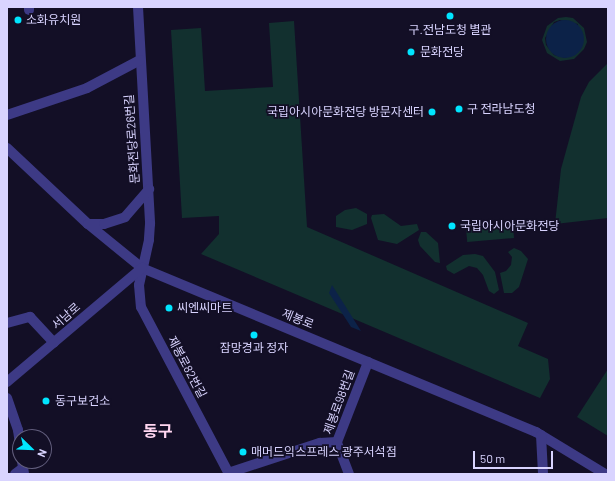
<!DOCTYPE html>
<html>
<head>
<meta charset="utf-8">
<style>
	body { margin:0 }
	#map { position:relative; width:615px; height:481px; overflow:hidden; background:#130f26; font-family:Barlow,"Noto Sans KR",sans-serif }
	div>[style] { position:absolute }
	.green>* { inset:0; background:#12302f; transform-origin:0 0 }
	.water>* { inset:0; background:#0c2248 }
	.round { border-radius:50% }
	.minor>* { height:10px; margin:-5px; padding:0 5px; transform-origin:5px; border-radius:5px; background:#3d3a85 }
	.dots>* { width:11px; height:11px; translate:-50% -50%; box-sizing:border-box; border:2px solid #130f26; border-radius:50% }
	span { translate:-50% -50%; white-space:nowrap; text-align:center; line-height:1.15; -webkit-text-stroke:3.5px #130f26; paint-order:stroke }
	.poi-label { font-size:12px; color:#d9d4ff }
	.left { translate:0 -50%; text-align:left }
	.right { translate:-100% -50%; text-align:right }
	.street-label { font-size:12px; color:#d9d4ff }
	.district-label { font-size:16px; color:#ffd6f0; font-weight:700 }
	.frame { position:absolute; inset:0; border:8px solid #d9d4ff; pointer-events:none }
	.north { position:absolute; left:12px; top:429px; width:40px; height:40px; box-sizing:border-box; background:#130f26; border:1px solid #625e7d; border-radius:50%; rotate:113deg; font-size:11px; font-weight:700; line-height:16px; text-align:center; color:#d9d4ff }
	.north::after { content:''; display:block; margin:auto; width:14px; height:18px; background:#00e5ff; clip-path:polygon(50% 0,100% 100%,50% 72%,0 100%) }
	.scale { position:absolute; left:473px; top:451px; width:80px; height:18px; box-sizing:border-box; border:2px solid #d9d4ff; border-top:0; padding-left:5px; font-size:12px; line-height:14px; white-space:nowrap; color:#d9d4ff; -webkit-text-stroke:3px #130f26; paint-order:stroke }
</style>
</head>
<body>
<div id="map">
	<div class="green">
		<i style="clip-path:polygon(evenodd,566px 17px,573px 18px,584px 28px,587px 42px,584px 49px,574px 59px,560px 61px,547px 53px,542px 40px,547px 26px,558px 18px,566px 17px,560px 20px,578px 24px,566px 58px,554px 55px,546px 45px,545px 38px,554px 22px,560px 20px)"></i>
		<i style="clip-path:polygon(294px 21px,307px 227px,528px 323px,518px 346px,548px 359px,550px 379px,540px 398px,201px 254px,219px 234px,219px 216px,182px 218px,171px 30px,201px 28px,205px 91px,273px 87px,269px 23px)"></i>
		<i style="clip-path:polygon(608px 63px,608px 218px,555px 224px,561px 169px,581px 97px,589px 82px)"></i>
		<i style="clip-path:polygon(356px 208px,367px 214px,367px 224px,352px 230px,336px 227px,336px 216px,345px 210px)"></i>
		<i style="clip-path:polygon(384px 214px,401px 226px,417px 224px,419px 230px,397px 244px,378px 240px,371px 218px,372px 215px)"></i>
		<i style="left:513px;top:226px;width:12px;height:47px;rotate:85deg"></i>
		<i style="clip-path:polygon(421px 232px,426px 232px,438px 243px,440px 263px,435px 262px,420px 246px,418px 240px)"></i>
		<i style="clip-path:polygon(514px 248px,521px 251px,528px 259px,519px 287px,512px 293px,504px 293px,500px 273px,506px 271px,511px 265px,512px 257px,508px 252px)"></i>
		<i style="clip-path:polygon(475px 254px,483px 256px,495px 272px,499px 290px,494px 294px,489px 291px,483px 275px,477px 268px,469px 266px,454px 274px,447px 270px,446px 266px,463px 255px)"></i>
		<i style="clip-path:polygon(608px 369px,608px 436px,577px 417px)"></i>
	</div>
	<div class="water">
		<i class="round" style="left:546px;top:20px;width:38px;height:38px"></i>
		<i style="clip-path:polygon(332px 285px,361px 331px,351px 327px,329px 293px)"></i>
	</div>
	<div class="minor">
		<i style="left:29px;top:7px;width:3px;rotate:90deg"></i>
		<i style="left:138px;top:7px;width:217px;rotate:86.8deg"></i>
		<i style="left:150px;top:224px;width:16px;rotate:94deg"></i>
		<i style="left:149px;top:240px;width:46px;rotate:102.5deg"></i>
		<i style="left:139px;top:285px;width:22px;rotate:85deg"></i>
		<i style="left:141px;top:307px;width:189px;rotate:62.2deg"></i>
		<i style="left:7px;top:115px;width:84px;rotate:-18.6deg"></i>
		<i style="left:87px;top:88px;width:60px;rotate:-27.8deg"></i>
		<i style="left:7px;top:148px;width:111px;rotate:43.2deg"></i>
		<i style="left:88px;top:224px;width:70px;rotate:39.2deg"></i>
		<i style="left:142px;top:268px;width:427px;rotate:22.6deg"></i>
		<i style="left:536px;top:432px;width:81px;rotate:31.3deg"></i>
		<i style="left:88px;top:224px;width:16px"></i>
		<i style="left:104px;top:224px;width:22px;rotate:-18deg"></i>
		<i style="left:125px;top:217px;width:37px;rotate:-49deg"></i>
		<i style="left:7px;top:323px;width:24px;rotate:-15deg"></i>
		<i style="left:30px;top:317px;width:35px;rotate:47deg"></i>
		<i style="left:7px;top:382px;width:177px;rotate:-40.2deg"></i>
		<i style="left:7px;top:398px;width:34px;rotate:71deg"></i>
		<i style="left:18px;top:430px;width:15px;rotate:82deg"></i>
		<i style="left:541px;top:435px;width:39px;rotate:87deg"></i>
		<i style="left:22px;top:461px;width:13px;rotate:81deg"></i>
		<i style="left:228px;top:473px;width:97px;rotate:-18.1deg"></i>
		<i style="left:320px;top:443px;width:17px;rotate:-3deg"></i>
		<i style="left:15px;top:474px;width:10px;rotate:-37deg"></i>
		<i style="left:349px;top:474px;width:34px;rotate:-111deg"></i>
		<i style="left:337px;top:442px;width:86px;rotate:-68.8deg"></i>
	</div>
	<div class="dots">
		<i style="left:450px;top:16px;background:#00e5ff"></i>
		<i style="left:18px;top:20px;background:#00e5ff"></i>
		<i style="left:411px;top:52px;background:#00e5ff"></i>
		<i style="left:459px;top:109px;background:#00e5ff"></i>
		<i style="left:432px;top:112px;background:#00e5ff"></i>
		<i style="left:452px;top:226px;background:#00e5ff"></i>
		<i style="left:169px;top:308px;background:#00e5ff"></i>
		<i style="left:254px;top:335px;background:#00e5ff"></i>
		<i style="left:46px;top:401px;background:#00e5ff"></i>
		<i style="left:243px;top:452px;background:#00e5ff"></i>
	</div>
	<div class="poi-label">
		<span class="left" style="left:26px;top:20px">소화유치원</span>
		<span style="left:450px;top:30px">구.전남도청 별관</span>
		<span class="left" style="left:420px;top:52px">문화전당</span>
		<span class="left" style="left:467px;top:109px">구 전라남도청</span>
		<span class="right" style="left:424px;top:112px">국립아시아문화전당 방문자센터</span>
		<span class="left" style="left:460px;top:226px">국립아시아문화전당</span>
		<span class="left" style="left:177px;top:308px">씨엔씨마트</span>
		<span style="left:254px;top:348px">잠망경과 정자</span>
		<span class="left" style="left:55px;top:401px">동구보건소</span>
		<span class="left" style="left:251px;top:452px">매머드익스프레스 광주서석점</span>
	</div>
	<div class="street-label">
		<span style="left:132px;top:139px;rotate:-94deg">문화전당로26번길</span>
		<span style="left:66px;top:316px;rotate:-41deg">서남로</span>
		<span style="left:298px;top:319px;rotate:22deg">제봉로</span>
		<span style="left:187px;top:367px;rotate:62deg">제봉로82번길</span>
		<span style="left:339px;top:402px;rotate:-70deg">제봉로98번길</span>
	</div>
	<div class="district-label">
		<span style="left:158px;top:431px">동구</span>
	</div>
	<div class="frame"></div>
	<div class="north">N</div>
	<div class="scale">50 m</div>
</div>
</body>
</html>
